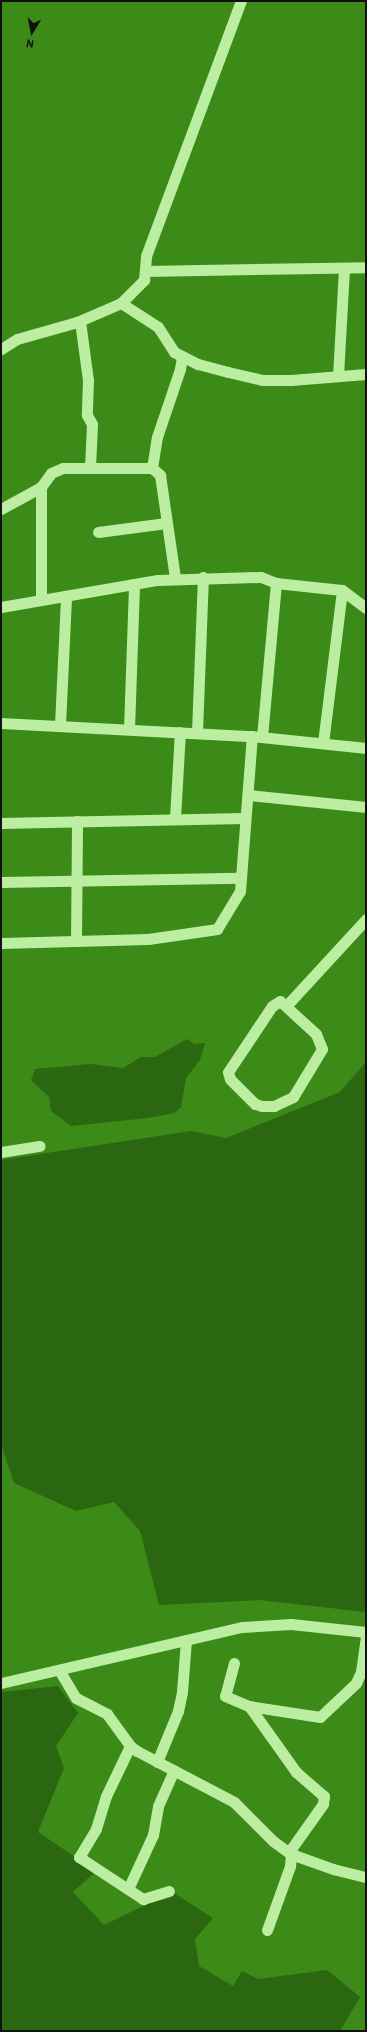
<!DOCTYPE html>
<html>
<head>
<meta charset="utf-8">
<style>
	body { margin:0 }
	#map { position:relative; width:367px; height:2032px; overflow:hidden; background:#3c8a18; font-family:"PT Sans",sans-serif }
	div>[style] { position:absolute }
	.water>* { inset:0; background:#2b6710 }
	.street>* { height:11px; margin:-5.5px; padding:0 5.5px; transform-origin:5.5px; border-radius:5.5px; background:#bbeea1 }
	span { translate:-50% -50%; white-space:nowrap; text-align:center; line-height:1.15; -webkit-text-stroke:4px #3c8a18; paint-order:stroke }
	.frame { position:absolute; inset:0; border:2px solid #111; pointer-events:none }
	.north { position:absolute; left:12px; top:12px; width:40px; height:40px; -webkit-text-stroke:3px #3c8a18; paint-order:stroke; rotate:190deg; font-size:11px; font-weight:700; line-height:16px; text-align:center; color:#111 }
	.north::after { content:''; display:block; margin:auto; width:14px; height:18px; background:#111; clip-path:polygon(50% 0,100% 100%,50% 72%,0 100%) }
</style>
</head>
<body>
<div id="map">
	<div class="water">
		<i style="clip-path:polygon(187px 1039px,194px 1044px,205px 1043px,200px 1060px,186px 1078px,181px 1107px,174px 1113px,148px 1118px,71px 1126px,51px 1111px,49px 1097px,31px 1080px,35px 1069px,91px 1064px,123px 1068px,141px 1057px,155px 1057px)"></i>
		<i style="clip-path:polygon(366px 1062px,366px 1612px,259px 1600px,159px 1605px,140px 1531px,114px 1502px,76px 1511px,14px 1483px,1px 1444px,1px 1160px,191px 1131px,226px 1138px,340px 1092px)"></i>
		<i style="clip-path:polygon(58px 1686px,78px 1713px,56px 1746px,64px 1768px,38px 1832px,96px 1871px,73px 1892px,104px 1925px,172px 1892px,213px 1918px,195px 1939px,199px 1966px,233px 1986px,242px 1971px,258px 1979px,327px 1970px,360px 1997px,340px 2031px,1px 2031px,1px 1692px)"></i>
	</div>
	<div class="street">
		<i style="left:145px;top:271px;width:221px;rotate:-1deg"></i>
		<i style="left:121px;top:303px;width:44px;rotate:33deg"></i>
		<i style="left:158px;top:327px;width:30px;rotate:57deg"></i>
		<i style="left:174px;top:352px;width:27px;rotate:27deg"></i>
		<i style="left:198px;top:364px;width:31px;rotate:15deg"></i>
		<i style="left:228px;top:372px;width:36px;rotate:13deg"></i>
		<i style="left:263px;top:380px;width:28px"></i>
		<i style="left:291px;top:380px;width:75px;rotate:-4.6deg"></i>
		<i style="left:80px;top:321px;width:60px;rotate:82.3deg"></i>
		<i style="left:88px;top:380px;width:35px;rotate:92deg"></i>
		<i style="left:87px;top:415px;width:10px;rotate:61deg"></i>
		<i style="left:92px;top:424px;width:44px;rotate:92.6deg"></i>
		<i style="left:1px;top:349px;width:19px;rotate:-32deg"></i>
		<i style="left:17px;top:339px;width:62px;rotate:-15.8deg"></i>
		<i style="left:77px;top:322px;width:48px;rotate:-23.4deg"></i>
		<i style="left:121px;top:303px;width:33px;rotate:-45deg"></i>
		<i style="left:144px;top:280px;width:24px;rotate:-85deg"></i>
		<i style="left:146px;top:256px;width:272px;rotate:-69.6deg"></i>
		<i style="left:338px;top:376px;width:108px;rotate:-86.8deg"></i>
		<i style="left:152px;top:468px;width:31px;rotate:-81deg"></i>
		<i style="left:157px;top:437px;width:72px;rotate:-71.3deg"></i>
		<i style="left:180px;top:369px;width:13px;rotate:-81deg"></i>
		<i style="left:41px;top:487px;width:17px;rotate:-54deg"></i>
		<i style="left:51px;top:473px;width:13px;rotate:-23deg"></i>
		<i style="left:63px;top:468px;width:89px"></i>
		<i style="left:152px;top:468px;width:11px;rotate:41deg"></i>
		<i style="left:160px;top:475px;width:104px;rotate:81.7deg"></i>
		<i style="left:1px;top:509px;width:46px;rotate:-28.8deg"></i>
		<i style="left:41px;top:487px;width:111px;rotate:90deg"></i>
		<i style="left:98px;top:532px;width:69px;rotate:-7.5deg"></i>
		<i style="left:1px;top:607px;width:159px;rotate:-9.8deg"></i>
		<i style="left:158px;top:580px;width:103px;rotate:-1.7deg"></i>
		<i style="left:261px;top:577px;width:16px;rotate:22deg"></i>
		<i style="left:276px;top:583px;width:66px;rotate:6.1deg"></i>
		<i style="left:342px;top:590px;width:30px;rotate:37deg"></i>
		<i style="left:1px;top:723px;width:251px;rotate:3deg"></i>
		<i style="left:252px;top:736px;width:115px;rotate:6deg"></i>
		<i style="left:60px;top:725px;width:128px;rotate:-87.3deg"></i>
		<i style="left:129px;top:729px;width:145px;rotate:-88deg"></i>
		<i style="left:197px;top:732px;width:155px;rotate:-87.8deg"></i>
		<i style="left:262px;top:737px;width:155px;rotate:-84.8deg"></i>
		<i style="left:323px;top:743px;width:154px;rotate:-82.9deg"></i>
		<i style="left:248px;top:795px;width:119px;rotate:5.8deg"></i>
		<i style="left:175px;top:818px;width:86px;rotate:-86.7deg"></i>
		<i style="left:1px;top:823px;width:243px;rotate:-1.2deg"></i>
		<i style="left:1px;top:882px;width:239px;rotate:-1deg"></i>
		<i style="left:76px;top:941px;width:120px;rotate:-89.5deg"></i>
		<i style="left:1px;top:943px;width:147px;rotate:-1.6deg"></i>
		<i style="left:148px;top:939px;width:70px;rotate:-8.2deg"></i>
		<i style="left:217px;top:929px;width:44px;rotate:-58.8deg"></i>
		<i style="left:240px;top:891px;width:155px;rotate:-85.6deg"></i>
		<i style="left:280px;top:1001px;width:49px;rotate:42.5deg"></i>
		<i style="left:316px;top:1034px;width:16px;rotate:68deg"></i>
		<i style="left:322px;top:1049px;width:56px;rotate:121.1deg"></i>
		<i style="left:293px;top:1097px;width:21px;rotate:155deg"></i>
		<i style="left:274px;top:1106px;width:12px;rotate:180deg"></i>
		<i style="left:262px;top:1106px;width:7px;rotate:-164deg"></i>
		<i style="left:255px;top:1104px;width:35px;rotate:-135deg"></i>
		<i style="left:230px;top:1079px;width:7px;rotate:-106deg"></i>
		<i style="left:228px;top:1072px;width:79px;rotate:-56.3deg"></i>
		<i style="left:272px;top:1006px;width:9px;rotate:-32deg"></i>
		<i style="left:287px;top:1005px;width:117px;rotate:-47.4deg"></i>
		<i style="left:1px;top:1152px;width:39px;rotate:-9deg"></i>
		<i style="left:234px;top:1663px;width:34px;rotate:105deg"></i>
		<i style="left:225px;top:1696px;width:26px;rotate:23deg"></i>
		<i style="left:249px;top:1706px;width:81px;rotate:54.5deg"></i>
		<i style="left:296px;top:1772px;width:37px;rotate:41deg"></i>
		<i style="left:324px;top:1796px;width:8px;rotate:97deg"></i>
		<i style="left:323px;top:1804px;width:59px;rotate:125.3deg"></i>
		<i style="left:59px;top:1670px;width:33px;rotate:59deg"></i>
		<i style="left:76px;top:1698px;width:35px;rotate:27deg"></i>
		<i style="left:107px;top:1714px;width:39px;rotate:54deg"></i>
		<i style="left:130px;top:1746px;width:9px;rotate:36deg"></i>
		<i style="left:137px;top:1751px;width:110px;rotate:27.7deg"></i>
		<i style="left:234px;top:1802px;width:55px;rotate:45deg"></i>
		<i style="left:273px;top:1841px;width:22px;rotate:36deg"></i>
		<i style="left:291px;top:1854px;width:45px;rotate:19.7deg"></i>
		<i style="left:333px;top:1869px;width:34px;rotate:14deg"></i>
		<i style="left:1px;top:1683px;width:247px;rotate:-13.1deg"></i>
		<i style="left:242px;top:1627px;width:49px;rotate:-3.5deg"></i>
		<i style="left:291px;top:1624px;width:75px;rotate:6.1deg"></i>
		<i style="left:249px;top:1706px;width:72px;rotate:8.8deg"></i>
		<i style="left:320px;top:1717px;width:50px;rotate:-43.4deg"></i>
		<i style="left:356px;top:1683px;width:12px;rotate:-66deg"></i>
		<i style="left:361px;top:1672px;width:36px;rotate:-82deg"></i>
		<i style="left:130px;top:1746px;width:55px;rotate:115.6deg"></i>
		<i style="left:106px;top:1796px;width:34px;rotate:107deg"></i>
		<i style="left:96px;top:1829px;width:33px;rotate:121deg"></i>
		<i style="left:79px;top:1857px;width:77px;rotate:33.3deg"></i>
		<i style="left:143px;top:1899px;width:27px;rotate:-17deg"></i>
		<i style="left:157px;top:1762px;width:55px;rotate:-67.6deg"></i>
		<i style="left:178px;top:1711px;width:19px;rotate:-78deg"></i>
		<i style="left:182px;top:1692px;width:52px;rotate:-85.6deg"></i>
		<i style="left:128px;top:1889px;width:60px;rotate:-65.2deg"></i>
		<i style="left:153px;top:1835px;width:29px;rotate:-80deg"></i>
		<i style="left:158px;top:1806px;width:39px;rotate:-66deg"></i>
		<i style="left:267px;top:1930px;width:68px;rotate:-70.2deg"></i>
		<i style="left:290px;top:1866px;width:12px;rotate:-85deg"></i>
	</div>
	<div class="frame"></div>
	<div class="north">N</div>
</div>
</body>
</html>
